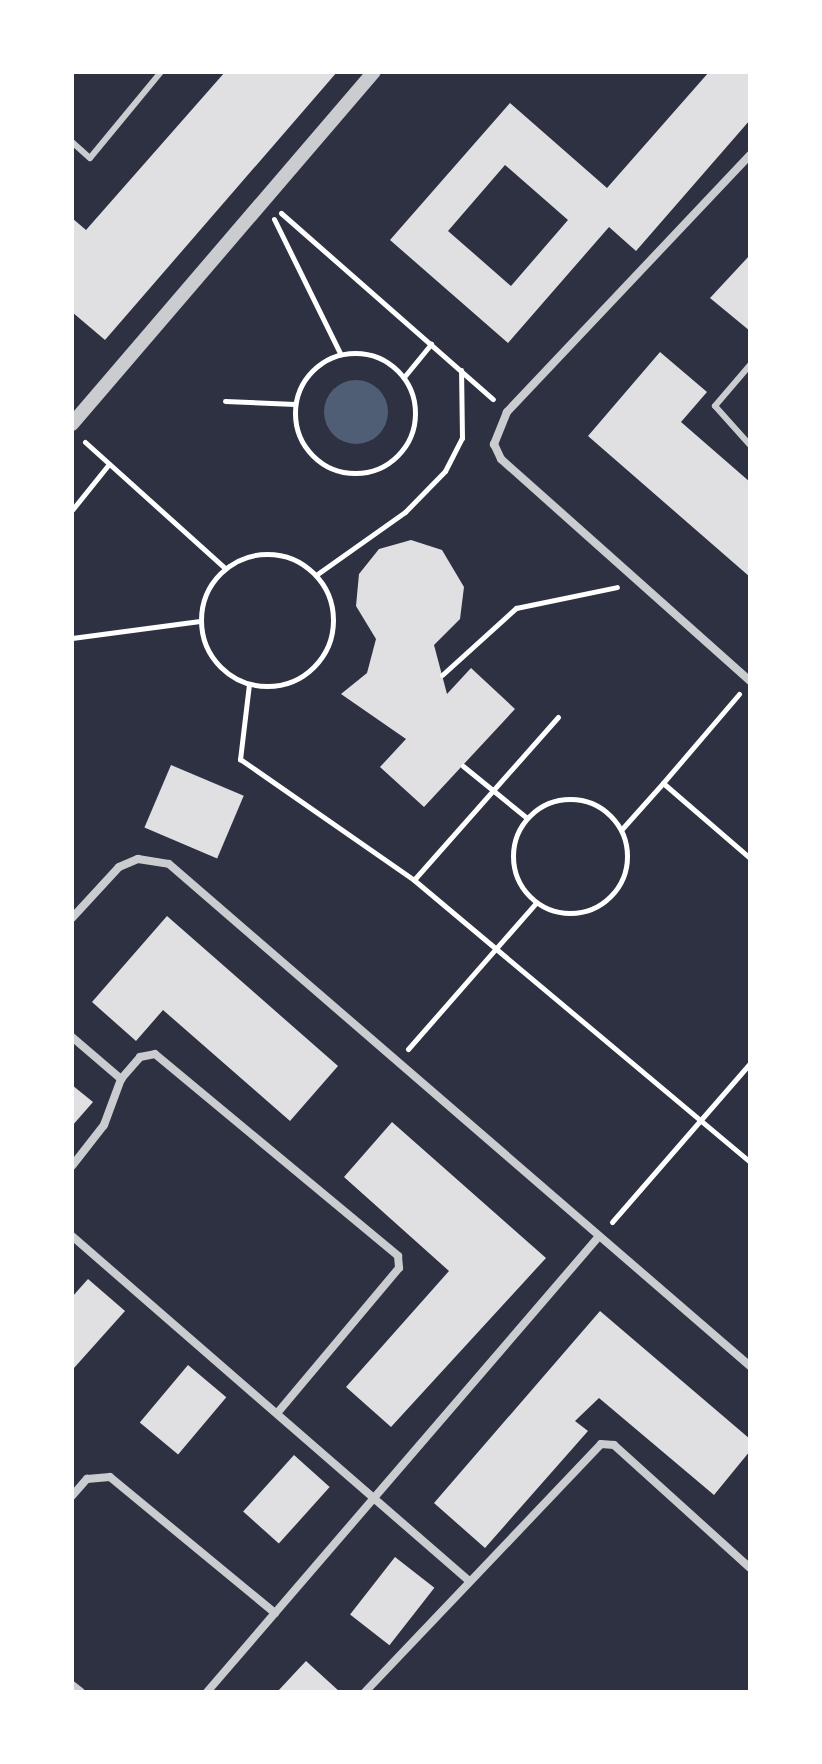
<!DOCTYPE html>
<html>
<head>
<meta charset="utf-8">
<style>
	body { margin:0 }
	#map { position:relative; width:822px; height:1764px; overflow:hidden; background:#2d3142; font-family:"IBM Plex Serif",serif }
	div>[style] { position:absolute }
	.water>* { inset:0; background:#4f5d75 }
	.round { border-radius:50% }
	.building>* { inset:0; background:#e0e0e3; transform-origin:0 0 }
	.path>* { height:5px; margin:-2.5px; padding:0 2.5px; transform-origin:2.5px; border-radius:2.5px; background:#fff }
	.path>.ring { margin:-2.5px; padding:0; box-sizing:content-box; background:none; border:5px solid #fff; border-radius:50% }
	.service>* { height:6px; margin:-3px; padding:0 3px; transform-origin:3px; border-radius:3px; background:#caccd0 }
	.minor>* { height:8px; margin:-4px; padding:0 4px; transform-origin:4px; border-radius:4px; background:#caccd0 }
	.tertiary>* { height:14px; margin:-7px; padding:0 7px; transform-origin:7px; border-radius:7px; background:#caccd0 }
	span { translate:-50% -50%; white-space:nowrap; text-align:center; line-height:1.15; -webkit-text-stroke:6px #fff; paint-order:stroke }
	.frame { position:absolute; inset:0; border:74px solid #fff; pointer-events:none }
</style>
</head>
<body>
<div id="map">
	<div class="water">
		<i class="round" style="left:324px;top:380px;width:64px;height:64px"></i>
	</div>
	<div class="building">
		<i style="clip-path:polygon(225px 72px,337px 72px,105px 340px,72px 312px,72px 218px,86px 230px)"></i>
		<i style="clip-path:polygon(evenodd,709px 72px,750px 72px,750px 120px,636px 251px,609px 227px,508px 343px,390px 240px,510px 103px,607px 188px,709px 72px,505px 165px,568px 220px,511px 286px,448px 231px,505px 165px)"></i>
		<i style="clip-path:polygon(750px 255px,750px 331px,710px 298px)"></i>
		<i style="clip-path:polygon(660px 352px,707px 392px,681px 422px,750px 482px,750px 577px,588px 436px)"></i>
		<i style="clip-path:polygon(411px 540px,442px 550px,464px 587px,460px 619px,434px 645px,447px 694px,471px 668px,515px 709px,424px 807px,380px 767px,406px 739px,341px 694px,367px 673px,376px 639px,356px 606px,359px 574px,379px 549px)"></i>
		<i style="left:171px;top:765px;width:79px;height:68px;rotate:23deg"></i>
		<i style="clip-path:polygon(167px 916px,338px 1066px,290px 1121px,163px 1010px,136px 1041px,92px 1002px)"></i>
		<i style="clip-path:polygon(72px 1085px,93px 1102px,72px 1126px)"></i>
		<i style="clip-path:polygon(392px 1122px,546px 1258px,391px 1427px,346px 1387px,449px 1271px,344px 1177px)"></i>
		<i style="clip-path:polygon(88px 1279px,125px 1311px,74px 1368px,72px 1297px)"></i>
		<i style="clip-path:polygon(600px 1311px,750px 1439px,750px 1451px,714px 1495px,599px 1398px,575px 1421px,588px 1431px,485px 1548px,434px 1503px)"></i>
		<i style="left:188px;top:1365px;width:50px;height:75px;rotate:40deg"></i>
		<i style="left:294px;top:1455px;width:48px;height:76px;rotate:42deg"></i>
		<i style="left:395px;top:1557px;width:50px;height:73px;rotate:38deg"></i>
		<i style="clip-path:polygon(306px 1661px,340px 1692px,277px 1692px)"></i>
	</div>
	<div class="path">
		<i style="left:281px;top:213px;width:282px;rotate:41.3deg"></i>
		<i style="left:274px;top:219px;width:149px;rotate:63.8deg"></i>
		<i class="ring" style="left:295px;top:353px;width:115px;height:115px"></i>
		<i style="left:404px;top:377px;width:43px;rotate:-50.7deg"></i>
		<i style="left:225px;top:401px;width:70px;rotate:2.5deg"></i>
		<i style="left:85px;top:442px;width:188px;rotate:42deg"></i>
		<i style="left:72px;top:510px;width:59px;rotate:-51.2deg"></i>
		<i class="ring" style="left:201px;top:554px;width:127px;height:127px"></i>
		<i style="left:316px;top:575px;width:109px;rotate:-35.3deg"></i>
		<i style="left:405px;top:512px;width:57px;rotate:-45.7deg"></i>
		<i style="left:445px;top:471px;width:37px;rotate:-63deg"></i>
		<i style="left:462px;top:438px;width:68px;rotate:-90.8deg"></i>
		<i style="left:72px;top:638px;width:129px;rotate:-7.6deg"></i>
		<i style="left:442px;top:675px;width:100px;rotate:-42.2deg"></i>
		<i style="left:516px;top:608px;width:103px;rotate:-11.7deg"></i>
		<i style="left:249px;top:684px;width:76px;rotate:96.8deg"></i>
		<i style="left:240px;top:759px;width:212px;rotate:34.8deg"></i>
		<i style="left:739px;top:694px;width:117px;rotate:130.5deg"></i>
		<i style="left:663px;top:783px;width:115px;rotate:40.8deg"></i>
		<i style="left:558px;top:717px;width:217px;rotate:131.5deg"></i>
		<i style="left:414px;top:880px;width:439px;rotate:40deg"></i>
		<i style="left:463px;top:766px;width:82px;rotate:39.1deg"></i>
		<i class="ring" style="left:513px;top:799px;width:109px;height:109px"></i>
		<i style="left:621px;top:830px;width:63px;rotate:-48.2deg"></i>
		<i style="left:408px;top:1049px;width:194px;rotate:-48.8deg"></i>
		<i style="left:612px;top:1222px;width:211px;rotate:-49deg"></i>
	</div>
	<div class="service">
		<i style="left:72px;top:142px;width:24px;rotate:42deg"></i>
		<i style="left:90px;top:158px;width:112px;rotate:-50.5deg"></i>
		<i style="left:750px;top:365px;width:54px;rotate:130.5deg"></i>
		<i style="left:715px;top:406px;width:52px;rotate:48.1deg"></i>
	</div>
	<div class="minor">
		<i style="left:750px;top:155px;width:354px;rotate:133.4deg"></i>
		<i style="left:507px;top:412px;width:35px;rotate:112deg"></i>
		<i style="left:494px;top:444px;width:17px;rotate:65deg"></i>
		<i style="left:501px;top:459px;width:334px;rotate:41.7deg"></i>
		<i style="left:72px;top:918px;width:69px;rotate:-47.3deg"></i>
		<i style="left:119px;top:867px;width:21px;rotate:-23deg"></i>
		<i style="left:138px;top:859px;width:31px;rotate:9deg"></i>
		<i style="left:169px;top:864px;width:768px;rotate:40.83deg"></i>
		<i style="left:72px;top:1037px;width:65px;rotate:40.6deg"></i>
		<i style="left:72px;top:1166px;width:52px;rotate:-52deg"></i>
		<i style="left:104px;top:1125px;width:49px;rotate:-69.7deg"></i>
		<i style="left:121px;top:1079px;width:29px;rotate:-49deg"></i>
		<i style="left:140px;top:1057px;width:15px;rotate:-11deg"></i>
		<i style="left:155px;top:1054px;width:316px;rotate:39.7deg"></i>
		<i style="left:398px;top:1256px;width:12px;rotate:85deg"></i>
		<i style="left:399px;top:1268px;width:188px;rotate:130deg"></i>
		<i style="left:72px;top:1236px;width:525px;rotate:40.98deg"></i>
		<i style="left:72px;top:1496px;width:23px;rotate:-49deg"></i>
		<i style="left:87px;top:1479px;width:23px;rotate:-5deg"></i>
		<i style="left:110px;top:1477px;width:214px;rotate:39.5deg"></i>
		<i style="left:275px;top:1613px;width:495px;rotate:-49.3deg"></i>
		<i style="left:72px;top:1685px;width:11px;rotate:38deg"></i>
		<i style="left:207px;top:1692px;width:104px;rotate:-49.3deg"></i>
		<i style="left:365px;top:1692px;width:342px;rotate:-46.4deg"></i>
		<i style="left:601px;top:1444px;width:13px;rotate:4deg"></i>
		<i style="left:614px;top:1445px;width:183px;rotate:42.1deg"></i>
	</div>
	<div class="tertiary">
		<i style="left:72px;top:424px;width:464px;rotate:-49.4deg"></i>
	</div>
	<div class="frame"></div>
</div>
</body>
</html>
